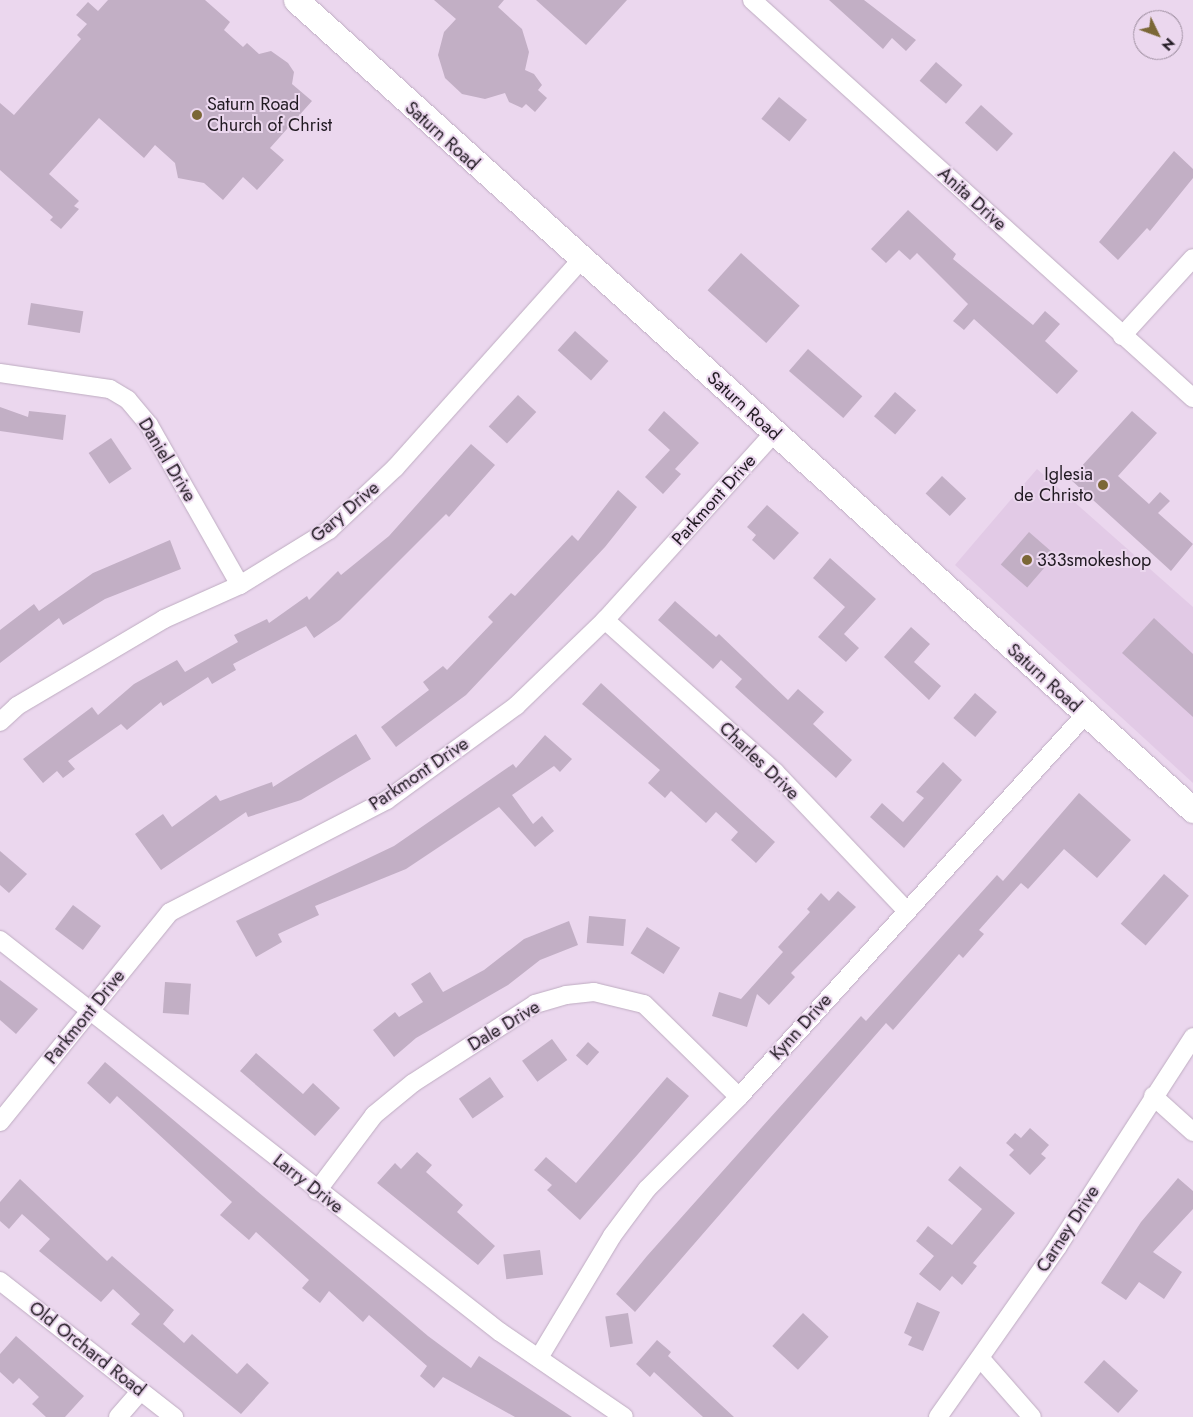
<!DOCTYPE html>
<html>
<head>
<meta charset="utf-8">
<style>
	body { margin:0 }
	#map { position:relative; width:1193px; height:1417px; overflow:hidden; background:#ebd7ee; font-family:Jost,sans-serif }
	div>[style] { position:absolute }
	.built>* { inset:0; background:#e2cae6 }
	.building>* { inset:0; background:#c2afc5; transform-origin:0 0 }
	.roads { filter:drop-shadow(0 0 1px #beacc1) drop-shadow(0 0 1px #beacc1) }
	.street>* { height:18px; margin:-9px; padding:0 9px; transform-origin:9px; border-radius:9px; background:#fff }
	.secondary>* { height:25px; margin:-12.5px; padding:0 12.5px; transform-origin:12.5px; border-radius:12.5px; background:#fff }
	.dots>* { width:14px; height:14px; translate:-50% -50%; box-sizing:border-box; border:2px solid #ebd7ee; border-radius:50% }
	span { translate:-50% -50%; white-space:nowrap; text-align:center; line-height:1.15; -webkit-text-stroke:4px #ebd7ee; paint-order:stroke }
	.poi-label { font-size:18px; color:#211a22 }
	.left { translate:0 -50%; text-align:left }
	.right { translate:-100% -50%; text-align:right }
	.street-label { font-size:18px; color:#211a22 }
	.north { position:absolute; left:1133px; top:10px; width:50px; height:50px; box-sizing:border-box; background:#ebd7ee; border:1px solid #9a8b9c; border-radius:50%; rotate:132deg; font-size:14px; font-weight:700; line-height:20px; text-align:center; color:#211a22 }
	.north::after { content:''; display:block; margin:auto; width:18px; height:22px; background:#7b6736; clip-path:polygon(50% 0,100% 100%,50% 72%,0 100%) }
</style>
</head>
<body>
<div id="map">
	<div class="built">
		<i style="clip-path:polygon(1037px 469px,1193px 607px,1193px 783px,955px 565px)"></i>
	</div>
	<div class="building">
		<i style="clip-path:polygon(108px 0,205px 0,230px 22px,224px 30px,243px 47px,247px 43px,259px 54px,271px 51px,288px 63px,294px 72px,292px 84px,312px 101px,270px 148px,284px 160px,257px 190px,243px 177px,223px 200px,204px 183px,178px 178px,175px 163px,155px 145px,144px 158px,99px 118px,49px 174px,79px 201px,74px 206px,79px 209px,61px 229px,50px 220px,53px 217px,0 170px,0 103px,14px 115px,81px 39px,77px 35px,87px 24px,76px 15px,88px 2px,98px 11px)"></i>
		<i style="clip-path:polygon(434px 0,504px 0,498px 7px,522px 29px,529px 52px,525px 70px,534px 74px,542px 85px,538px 90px,547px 98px,535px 112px,526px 104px,522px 108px,509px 102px,505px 93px,485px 99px,462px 94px,445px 78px,438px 55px,444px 32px,456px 19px)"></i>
		<i style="clip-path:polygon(536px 0,627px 0,586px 45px)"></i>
		<i style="clip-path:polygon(829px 0,864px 0,916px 40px,906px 51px,892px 38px,883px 49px)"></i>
		<i style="left:936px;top:62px;width:35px;height:25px;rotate:41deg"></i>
		<i style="left:779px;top:97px;width:36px;height:28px;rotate:39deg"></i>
		<i style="left:981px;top:105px;width:43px;height:24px;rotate:42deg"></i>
		<i style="clip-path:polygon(1174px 151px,1193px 169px,1193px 178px,1150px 231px,1147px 228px,1118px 260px,1099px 242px)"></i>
		<i style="clip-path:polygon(908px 210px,956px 254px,953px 259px,1033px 325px,1045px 311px,1060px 324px,1045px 341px,1078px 371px,1057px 394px,974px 319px,964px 330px,953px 321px,968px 304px,917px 253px,910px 260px,899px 250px,886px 263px,871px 249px)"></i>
		<i style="left:741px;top:253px;width:79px;height:50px;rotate:42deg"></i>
		<i style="left:31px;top:303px;width:53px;height:22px;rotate:9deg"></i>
		<i style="left:575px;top:331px;width:45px;height:26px;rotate:42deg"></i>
		<i style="left:808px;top:349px;width:72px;height:29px;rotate:41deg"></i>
		<i style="left:895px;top:392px;width:28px;height:32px;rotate:41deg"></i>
		<i style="left:518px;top:395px;width:25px;height:43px;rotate:43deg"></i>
		<i style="clip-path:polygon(0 407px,28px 417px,29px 411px,66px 415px,63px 440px,0 431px)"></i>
		<i style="clip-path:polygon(664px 411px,699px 443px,675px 469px,681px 474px,663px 494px,645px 477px,670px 450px,648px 430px)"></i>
		<i style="clip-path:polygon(1132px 411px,1157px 433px,1118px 476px,1149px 504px,1160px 492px,1170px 501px,1158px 513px,1193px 544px,1171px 571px,1070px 479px)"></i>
		<i style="left:111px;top:438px;width:37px;height:27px;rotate:56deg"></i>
		<i style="clip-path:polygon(471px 444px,495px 465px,449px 517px,446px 514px,340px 620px,314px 638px,306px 626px,233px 664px,236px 670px,212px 684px,208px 677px,163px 706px,161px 702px,127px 730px,121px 724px,68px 761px,75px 769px,63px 778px,57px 771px,43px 783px,23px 759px,92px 707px,98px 715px,134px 684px,177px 660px,185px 672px,238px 642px,234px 635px,267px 619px,269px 623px,307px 596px,309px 600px,338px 571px,341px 575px,389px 536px)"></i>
		<i style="left:942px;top:476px;width:33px;height:24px;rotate:43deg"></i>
		<i style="clip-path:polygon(618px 490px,637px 507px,605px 547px,466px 695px,396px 747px,381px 727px,429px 690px,423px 682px,443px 666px,447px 670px,493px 622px,488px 617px,511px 593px,515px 596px,572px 535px,578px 541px)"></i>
		<i style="clip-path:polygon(767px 505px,799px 533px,774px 560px,752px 540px,756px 535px,747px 527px)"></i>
		<i style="left:1029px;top:532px;width:35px;height:43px;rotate:41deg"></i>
		<i style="clip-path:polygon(170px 540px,181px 569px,105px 599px,63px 625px,59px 618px,0 663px,0 630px,34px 604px,39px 611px,93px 573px)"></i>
		<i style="clip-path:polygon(830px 558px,876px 599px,844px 634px,859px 648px,846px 662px,818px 637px,845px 607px,813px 578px)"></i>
		<i style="clip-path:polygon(675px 601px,716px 637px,719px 634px,788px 700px,798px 689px,824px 712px,813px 724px,852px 760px,836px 778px,735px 687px,742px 679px,721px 660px,713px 669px,658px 620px)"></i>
		<i style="clip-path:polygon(1154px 618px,1193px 654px,1193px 717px,1122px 653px)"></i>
		<i style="clip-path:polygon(911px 627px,930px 644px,914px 662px,941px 686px,929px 700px,884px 657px)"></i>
		<i style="clip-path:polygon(601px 683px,775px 842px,756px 863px,731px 840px,738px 832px,716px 812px,706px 823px,671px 791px,665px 798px,648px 783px,660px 770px,582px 704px)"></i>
		<i style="left:975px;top:693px;width:29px;height:33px;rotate:41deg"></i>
		<i style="clip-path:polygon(356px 734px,371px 759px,301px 800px,248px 817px,246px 812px,161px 870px,135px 834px,163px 814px,172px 827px,216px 795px,220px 801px,272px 782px,273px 787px)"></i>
		<i style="clip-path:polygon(545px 735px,572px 759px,560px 772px,554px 766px,512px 795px,533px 824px,542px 816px,554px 831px,535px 847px,499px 807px,406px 869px,315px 906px,319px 915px,278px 934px,282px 942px,256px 957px,236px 921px,394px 846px,513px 764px,516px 768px)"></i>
		<i style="clip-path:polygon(943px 762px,962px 780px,904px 848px,870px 817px,882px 803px,903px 822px,924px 798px,916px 792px)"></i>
		<i style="clip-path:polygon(1079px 793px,1131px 840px,1097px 878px,1064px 849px,1028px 889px,1021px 883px,979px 930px,984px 934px,963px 958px,959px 954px,893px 1030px,886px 1023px,635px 1312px,616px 1294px,647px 1256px,861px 1016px,866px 1021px,997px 875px,1003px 881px)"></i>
		<i style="clip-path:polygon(0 851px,27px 874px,9px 893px,0 885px)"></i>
		<i style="left:1164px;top:874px;width:33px;height:66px;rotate:41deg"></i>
		<i style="clip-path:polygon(838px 891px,856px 907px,791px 973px,795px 977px,769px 1005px,757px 994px,747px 1027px,712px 1016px,719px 992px,741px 999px,783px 952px,778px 947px,810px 912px,807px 909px,821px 893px,829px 901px)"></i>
		<i style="left:73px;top:905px;width:35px;height:30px;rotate:37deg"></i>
		<i style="left:589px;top:916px;width:37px;height:27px;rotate:5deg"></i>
		<i style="clip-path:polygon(569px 921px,578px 945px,540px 960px,508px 985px,416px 1038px,394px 1057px,373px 1030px,395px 1012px,399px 1017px,423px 1002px,411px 984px,430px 972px,443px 992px,484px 970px,524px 939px)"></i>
		<i style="left:647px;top:927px;width:39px;height:31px;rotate:32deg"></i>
		<i style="clip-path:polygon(0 980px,38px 1009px,16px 1034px,0 1020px)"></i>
		<i style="left:165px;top:982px;width:26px;height:31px;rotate:4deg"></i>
		<i style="left:552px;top:1039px;width:26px;height:37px;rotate:54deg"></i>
		<i style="left:588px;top:1042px;width:15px;height:18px;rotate:42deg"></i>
		<i style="clip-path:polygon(256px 1053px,303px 1094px,313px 1083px,340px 1108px,315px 1136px,240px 1071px)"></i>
		<i style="clip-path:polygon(105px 1062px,428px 1336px,471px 1368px,479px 1356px,572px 1417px,515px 1417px,443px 1377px,434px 1388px,420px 1376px,427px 1366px,369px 1315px,363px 1322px,329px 1291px,320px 1303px,302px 1288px,309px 1280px,256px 1232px,249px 1240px,220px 1215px,232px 1202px,117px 1096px,110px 1104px,87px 1083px)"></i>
		<i style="left:490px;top:1077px;width:24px;height:38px;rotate:55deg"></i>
		<i style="clip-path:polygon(667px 1077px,689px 1096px,580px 1220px,547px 1190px,552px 1185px,534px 1170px,546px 1157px,576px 1183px)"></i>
		<i style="clip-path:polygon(1030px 1128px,1049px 1145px,1041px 1154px,1046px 1158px,1030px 1175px,1009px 1155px,1014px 1150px,1006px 1143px,1015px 1133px,1021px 1138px)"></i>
		<i style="clip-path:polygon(417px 1152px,432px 1165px,426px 1172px,463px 1205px,457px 1212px,495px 1246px,478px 1265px,377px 1183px,395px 1163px,401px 1169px)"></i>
		<i style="clip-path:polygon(960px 1166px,1015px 1213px,973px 1263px,977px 1266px,962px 1285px,952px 1276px,940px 1291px,919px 1274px,934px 1256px,916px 1241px,928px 1226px,952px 1245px,982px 1209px,948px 1180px)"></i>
		<i style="clip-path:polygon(1178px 1178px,1193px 1191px,1193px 1209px,1153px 1252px,1182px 1272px,1164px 1299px,1139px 1282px,1126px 1300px,1101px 1283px,1141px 1222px)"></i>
		<i style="clip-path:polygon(20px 1179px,107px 1261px,112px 1256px,174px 1310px,163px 1324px,184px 1343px,192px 1334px,237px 1374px,247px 1363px,269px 1383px,241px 1414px,131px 1324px,140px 1314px,113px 1289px,101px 1302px,39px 1251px,50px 1239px,22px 1214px,9px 1229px,0 1221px,0 1202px)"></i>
		<i style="left:540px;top:1250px;width:25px;height:37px;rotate:83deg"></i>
		<i style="clip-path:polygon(917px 1302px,940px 1312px,923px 1351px,908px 1345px,912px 1337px,904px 1333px)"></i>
		<i style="left:628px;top:1313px;width:31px;height:23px;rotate:81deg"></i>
		<i style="left:803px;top:1313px;width:35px;height:45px;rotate:43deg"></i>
		<i style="clip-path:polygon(16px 1336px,84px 1396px,65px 1417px,46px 1417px,32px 1404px,39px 1397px,19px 1378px,13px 1384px,0 1372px,0 1354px)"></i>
		<i style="clip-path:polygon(657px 1340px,671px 1352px,668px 1356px,734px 1417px,703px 1417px,654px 1372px,650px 1377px,636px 1364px)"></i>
		<i style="left:1104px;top:1360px;width:46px;height:30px;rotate:42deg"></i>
	</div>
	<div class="roads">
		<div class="street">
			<i style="left:752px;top:0;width:594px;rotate:42.07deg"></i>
			<i style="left:1122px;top:336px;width:105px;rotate:-47.7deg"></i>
			<i style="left:0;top:373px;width:111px;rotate:8.3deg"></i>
			<i style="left:110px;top:389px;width:21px;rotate:31deg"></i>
			<i style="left:128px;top:400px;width:33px;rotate:50deg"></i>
			<i style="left:149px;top:425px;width:184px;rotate:60.4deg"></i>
			<i style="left:605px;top:620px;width:228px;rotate:41.8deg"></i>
			<i style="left:775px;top:772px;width:190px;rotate:46.5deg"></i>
			<i style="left:0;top:722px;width:23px;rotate:-43deg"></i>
			<i style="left:17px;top:706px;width:171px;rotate:-30.6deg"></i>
			<i style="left:164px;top:619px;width:83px;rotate:-24.1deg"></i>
			<i style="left:240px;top:585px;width:105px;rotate:-31.7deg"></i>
			<i style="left:329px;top:530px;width:91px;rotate:-43.2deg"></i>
			<i style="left:395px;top:468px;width:279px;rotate:-48.2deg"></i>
			<i style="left:0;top:940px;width:635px;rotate:38.1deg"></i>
			<i style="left:500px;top:1332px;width:150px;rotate:34.4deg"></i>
			<i style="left:1153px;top:1096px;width:54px;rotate:42deg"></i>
			<i style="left:0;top:1122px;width:270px;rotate:-51deg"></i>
			<i style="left:170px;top:912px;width:244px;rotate:-27.3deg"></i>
			<i style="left:387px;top:800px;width:160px;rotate:-36.1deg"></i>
			<i style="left:516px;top:706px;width:124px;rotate:-44deg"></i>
			<i style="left:605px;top:620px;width:252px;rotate:-47.9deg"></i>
			<i style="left:317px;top:1191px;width:95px;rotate:-53.1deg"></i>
			<i style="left:374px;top:1115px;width:50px;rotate:-39.4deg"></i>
			<i style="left:413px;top:1083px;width:145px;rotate:-32.9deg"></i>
			<i style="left:535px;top:1004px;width:32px;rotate:-16deg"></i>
			<i style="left:566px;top:995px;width:28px;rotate:-6deg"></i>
			<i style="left:594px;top:992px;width:51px;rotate:13.5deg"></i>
			<i style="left:644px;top:1004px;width:133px;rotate:44.4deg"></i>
			<i style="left:0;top:1281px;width:221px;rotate:38deg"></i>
			<i style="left:540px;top:1356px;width:140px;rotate:-59deg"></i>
			<i style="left:612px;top:1236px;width:59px;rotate:-53.3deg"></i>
			<i style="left:647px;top:1189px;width:130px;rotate:-45deg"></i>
			<i style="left:739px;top:1097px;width:515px;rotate:-47.83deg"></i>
			<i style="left:981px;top:1359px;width:77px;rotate:48.7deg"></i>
			<i style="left:118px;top:1417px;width:35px;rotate:-49deg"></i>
			<i style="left:938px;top:1417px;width:209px;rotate:-54.9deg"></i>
			<i style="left:1058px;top:1246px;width:249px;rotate:-57.1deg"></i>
		</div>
		<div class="secondary">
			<i style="left:296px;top:0;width:1209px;rotate:42.08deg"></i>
		</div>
	</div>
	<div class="dots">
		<i style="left:197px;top:115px;background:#7b6736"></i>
		<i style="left:1103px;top:485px;background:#7b6736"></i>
		<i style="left:1027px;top:560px;background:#7b6736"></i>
	</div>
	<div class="poi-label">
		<span class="left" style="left:207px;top:115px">Saturn Road<br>Church of Christ</span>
		<span class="right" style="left:1093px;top:485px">Iglesia<br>de Christo</span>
		<span class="left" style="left:1037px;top:560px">333smokeshop</span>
	</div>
	<div class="street-label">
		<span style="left:442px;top:136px;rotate:42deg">Saturn Road</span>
		<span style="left:972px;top:199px;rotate:42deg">Anita Drive</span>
		<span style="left:744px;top:406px;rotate:42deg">Saturn Road</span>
		<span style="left:167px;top:460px;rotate:59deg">Daniel Drive</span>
		<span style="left:714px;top:500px;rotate:-48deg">Parkmont Drive</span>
		<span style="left:345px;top:512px;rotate:-40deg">Gary Drive</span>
		<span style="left:1044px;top:678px;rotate:42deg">Saturn Road</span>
		<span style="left:759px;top:761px;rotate:44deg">Charles Drive</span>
		<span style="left:419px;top:774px;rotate:-34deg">Parkmont Drive</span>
		<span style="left:85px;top:1017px;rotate:-51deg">Parkmont Drive</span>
		<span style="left:504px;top:1026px;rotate:-31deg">Dale Drive</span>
		<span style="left:801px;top:1027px;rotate:-48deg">Kynn Drive</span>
		<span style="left:308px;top:1184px;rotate:38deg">Larry Drive</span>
		<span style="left:1068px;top:1229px;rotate:-57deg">Carney Drive</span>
		<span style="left:87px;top:1349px;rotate:38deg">Old Orchard Road</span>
	</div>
	<div class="north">N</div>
</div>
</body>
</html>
